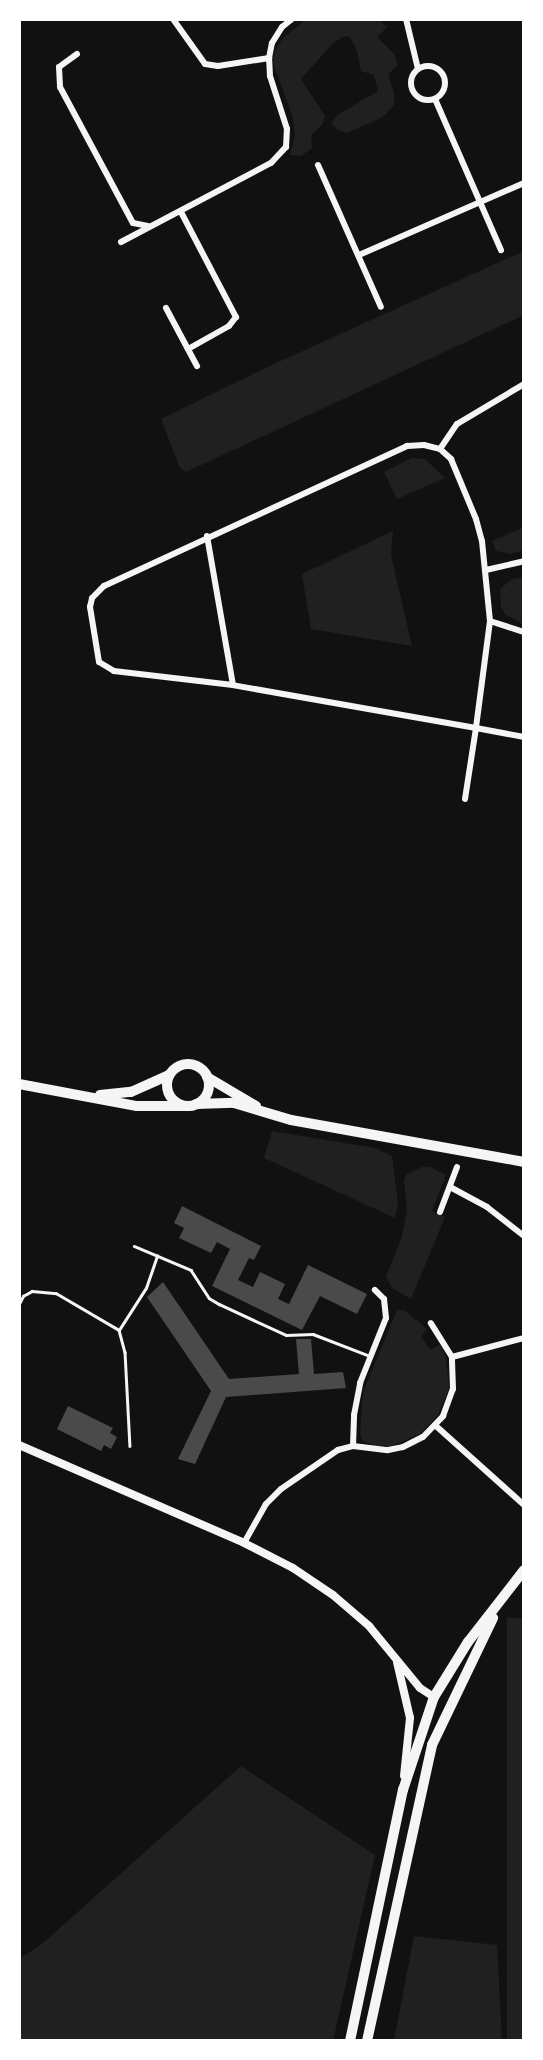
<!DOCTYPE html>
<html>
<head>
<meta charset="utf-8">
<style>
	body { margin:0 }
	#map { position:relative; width:543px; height:2060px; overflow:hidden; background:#111; font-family:Rubik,sans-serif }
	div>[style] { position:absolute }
	.green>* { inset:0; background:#202020; transform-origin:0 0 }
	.building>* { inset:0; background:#4a4a4a }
	.service>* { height:2.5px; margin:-1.25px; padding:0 1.25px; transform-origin:1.25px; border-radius:1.25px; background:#f5f5f5 }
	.minor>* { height:6px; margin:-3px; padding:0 3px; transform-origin:3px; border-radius:3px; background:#f5f5f5 }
	.minor>.ring { margin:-3px; padding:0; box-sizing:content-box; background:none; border:6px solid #f5f5f5; border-radius:50% }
	.secondary>* { height:8px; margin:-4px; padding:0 4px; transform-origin:4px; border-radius:4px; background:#f5f5f5 }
	.primary>* { height:10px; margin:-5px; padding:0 5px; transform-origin:5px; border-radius:5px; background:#f5f5f5 }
	.primary>.ring { margin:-5px; padding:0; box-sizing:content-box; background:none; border:10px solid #f5f5f5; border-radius:50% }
	span { translate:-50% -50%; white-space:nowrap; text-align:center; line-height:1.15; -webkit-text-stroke:7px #fff; paint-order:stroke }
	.frame { position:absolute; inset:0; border:21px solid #fff; pointer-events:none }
</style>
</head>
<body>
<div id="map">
	<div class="green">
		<i style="clip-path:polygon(307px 19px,378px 19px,387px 27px,377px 37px,394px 54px,398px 65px,388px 74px,394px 92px,394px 105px,383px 117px,347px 133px,338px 130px,331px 123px,337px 115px,378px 91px,374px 75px,361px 71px,357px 51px,350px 37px,345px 36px,334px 42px,301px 79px,325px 116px,322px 125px,311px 135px,312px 148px,301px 156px,290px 155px,295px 136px,293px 118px,273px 63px,275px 50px,283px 38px)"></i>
		<i style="clip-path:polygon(524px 251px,524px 315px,186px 472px,180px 468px,161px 419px,265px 368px)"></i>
		<i style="clip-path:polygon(412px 458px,425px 459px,445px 478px,397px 499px,384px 472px)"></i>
		<i style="clip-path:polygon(524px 527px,524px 550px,510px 554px,496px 551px,492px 541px)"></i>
		<i style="clip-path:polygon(393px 531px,391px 555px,412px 646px,311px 629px,302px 574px)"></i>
		<i style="clip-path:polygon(524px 577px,524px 625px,505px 614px,501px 607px,500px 589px,512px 579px)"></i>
		<i style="clip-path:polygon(272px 1131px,375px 1148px,392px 1156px,398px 1204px,395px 1218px,264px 1158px)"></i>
		<i style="clip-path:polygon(422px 1167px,430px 1167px,446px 1175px,432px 1211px,445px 1217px,411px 1299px,392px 1288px,386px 1276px,401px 1240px,407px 1211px,404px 1180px,407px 1174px)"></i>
		<i style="clip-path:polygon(397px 1310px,404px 1310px,427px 1329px,421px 1337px,431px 1350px,440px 1344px,446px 1357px,449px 1389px,438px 1415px,420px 1434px,392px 1446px,377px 1447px,363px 1441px,360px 1434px,363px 1392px)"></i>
		<i style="left:524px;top:1618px;width:423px;height:17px;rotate:90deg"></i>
		<i style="clip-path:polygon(241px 1766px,375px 1855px,333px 2041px,19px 2041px,19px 1959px,42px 1944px)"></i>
		<i style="clip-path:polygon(414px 1936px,497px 1945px,502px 2041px,394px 2041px)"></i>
	</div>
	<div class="building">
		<i style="clip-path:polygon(182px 1206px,261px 1246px,254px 1260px,249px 1258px,238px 1280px,253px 1287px,260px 1272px,285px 1284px,278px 1299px,289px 1304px,308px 1265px,367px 1294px,357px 1314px,320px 1296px,302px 1330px,212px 1286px,230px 1249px,217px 1242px,211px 1253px,179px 1238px,184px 1228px,174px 1223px)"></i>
		<i style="clip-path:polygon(163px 1282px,229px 1379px,299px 1374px,296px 1339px,311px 1339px,314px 1374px,343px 1372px,346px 1388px,226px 1397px,195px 1464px,178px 1459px,211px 1391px,147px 1297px)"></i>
		<i style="clip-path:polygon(68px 1406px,113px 1428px,110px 1433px,117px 1437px,111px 1449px,104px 1445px,101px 1451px,57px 1429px)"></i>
	</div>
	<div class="service">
		<i style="left:134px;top:1246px;width:62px;rotate:22.8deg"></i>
		<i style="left:191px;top:1270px;width:33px;rotate:57deg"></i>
		<i style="left:209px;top:1298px;width:12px;rotate:31deg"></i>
		<i style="left:219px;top:1304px;width:74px;rotate:24.8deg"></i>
		<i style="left:286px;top:1335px;width:27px;rotate:-2deg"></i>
		<i style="left:313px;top:1334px;width:61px;rotate:21.1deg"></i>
		<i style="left:19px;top:1304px;width:9px;rotate:-63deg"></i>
		<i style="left:23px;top:1296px;width:10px;rotate:-29deg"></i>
		<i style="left:32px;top:1291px;width:24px;rotate:5deg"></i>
		<i style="left:56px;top:1293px;width:73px;rotate:30.4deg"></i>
		<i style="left:119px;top:1330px;width:50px;rotate:-57.3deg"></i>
		<i style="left:146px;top:1288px;width:34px;rotate:-71deg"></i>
		<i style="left:119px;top:1330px;width:23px;rotate:75deg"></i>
		<i style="left:125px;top:1352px;width:94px;rotate:87deg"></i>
	</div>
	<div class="minor">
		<i style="left:173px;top:19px;width:55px;rotate:54.6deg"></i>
		<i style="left:205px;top:64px;width:13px;rotate:9deg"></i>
		<i style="left:218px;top:66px;width:52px;rotate:-8.9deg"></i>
		<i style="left:406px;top:19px;width:51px;rotate:76.5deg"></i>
		<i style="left:77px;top:54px;width:22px;rotate:144deg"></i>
		<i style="left:59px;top:67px;width:20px;rotate:87deg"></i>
		<i style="left:60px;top:87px;width:154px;rotate:61.8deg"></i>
		<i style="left:133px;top:223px;width:15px;rotate:11deg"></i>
		<i class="ring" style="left:411px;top:66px;width:28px;height:28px"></i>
		<i style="left:435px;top:99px;width:165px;rotate:66.4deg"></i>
		<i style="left:318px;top:165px;width:155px;rotate:66.1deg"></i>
		<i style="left:181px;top:212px;width:119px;rotate:62.4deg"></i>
		<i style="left:236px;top:317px;width:11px;rotate:128deg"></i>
		<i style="left:229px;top:326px;width:47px;rotate:150.7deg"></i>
		<i style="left:121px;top:242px;width:170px;rotate:-27.8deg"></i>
		<i style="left:271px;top:163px;width:22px;rotate:-47deg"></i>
		<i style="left:286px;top:147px;width:18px;rotate:-87deg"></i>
		<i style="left:287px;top:129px;width:56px;rotate:-107.8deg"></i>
		<i style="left:270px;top:76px;width:18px;rotate:-93deg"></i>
		<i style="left:269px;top:58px;width:15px;rotate:-79deg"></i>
		<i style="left:272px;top:43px;width:19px;rotate:-58deg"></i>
		<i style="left:282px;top:27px;width:13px;rotate:-39deg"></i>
		<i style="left:359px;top:255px;width:180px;rotate:-23.6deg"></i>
		<i style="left:166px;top:308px;width:66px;rotate:61.9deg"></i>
		<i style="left:424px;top:445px;width:16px;rotate:14deg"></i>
		<i style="left:440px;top:449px;width:15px;rotate:42deg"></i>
		<i style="left:451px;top:459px;width:65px;rotate:67.4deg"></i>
		<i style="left:476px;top:519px;width:23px;rotate:75deg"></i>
		<i style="left:482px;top:541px;width:80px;rotate:84.3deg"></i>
		<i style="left:490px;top:621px;width:108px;rotate:97.5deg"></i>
		<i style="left:476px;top:728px;width:247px;rotate:-170deg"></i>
		<i style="left:233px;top:685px;width:120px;rotate:-173.3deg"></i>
		<i style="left:114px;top:671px;width:17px;rotate:-149deg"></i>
		<i style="left:99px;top:662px;width:56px;rotate:-99.3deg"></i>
		<i style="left:90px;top:607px;width:9px;rotate:-77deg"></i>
		<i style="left:92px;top:598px;width:17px;rotate:-45deg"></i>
		<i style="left:104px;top:586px;width:334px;rotate:-24.8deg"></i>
		<i style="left:407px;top:446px;width:17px;rotate:-3deg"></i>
		<i style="left:440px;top:449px;width:30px;rotate:-56deg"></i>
		<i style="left:457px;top:424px;width:78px;rotate:-30.8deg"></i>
		<i style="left:207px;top:536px;width:151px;rotate:80.1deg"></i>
		<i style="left:486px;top:570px;width:39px;rotate:-13deg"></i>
		<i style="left:490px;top:621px;width:36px;rotate:18deg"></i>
		<i style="left:465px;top:799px;width:72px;rotate:-81.2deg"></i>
		<i style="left:476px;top:728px;width:49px;rotate:10.6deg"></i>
		<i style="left:450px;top:1187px;width:42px;rotate:28.4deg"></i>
		<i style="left:487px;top:1207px;width:47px;rotate:38.1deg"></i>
		<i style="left:440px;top:1212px;width:48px;rotate:-69.3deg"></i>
		<i style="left:452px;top:1357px;width:74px;rotate:-14.8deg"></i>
		<i style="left:436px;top:1426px;width:118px;rotate:41.9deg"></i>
		<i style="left:353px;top:1446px;width:35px;rotate:7deg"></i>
		<i style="left:388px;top:1450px;width:15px;rotate:-11deg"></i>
		<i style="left:403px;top:1447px;width:22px;rotate:-27deg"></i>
		<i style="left:423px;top:1437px;width:29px;rotate:-46deg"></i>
		<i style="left:443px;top:1416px;width:29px;rotate:-70deg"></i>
		<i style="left:453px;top:1389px;width:32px;rotate:-92deg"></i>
		<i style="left:452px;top:1357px;width:40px;rotate:-122deg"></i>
		<i style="left:244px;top:1543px;width:45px;rotate:-60.6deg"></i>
		<i style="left:266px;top:1504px;width:21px;rotate:-45deg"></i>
		<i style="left:281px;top:1489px;width:69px;rotate:-34.4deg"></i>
		<i style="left:338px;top:1450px;width:16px;rotate:-15deg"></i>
		<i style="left:353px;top:1446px;width:31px;rotate:-88deg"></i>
		<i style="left:354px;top:1415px;width:33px;rotate:-79deg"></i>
		<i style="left:360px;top:1383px;width:70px;rotate:-68.2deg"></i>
		<i style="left:386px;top:1318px;width:19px;rotate:-96deg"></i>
		<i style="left:384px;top:1299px;width:13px;rotate:-135deg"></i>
	</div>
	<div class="secondary">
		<i style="left:19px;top:1445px;width:245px;rotate:23.5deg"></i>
		<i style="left:244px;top:1543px;width:55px;rotate:27deg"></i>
		<i style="left:293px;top:1568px;width:48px;rotate:34deg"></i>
		<i style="left:333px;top:1595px;width:48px;rotate:40.7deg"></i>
		<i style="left:369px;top:1626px;width:80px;rotate:50.6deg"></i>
		<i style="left:420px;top:1688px;width:17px;rotate:33deg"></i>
		<i style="left:397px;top:1662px;width:57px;rotate:76.9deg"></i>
		<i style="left:410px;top:1718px;width:58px;rotate:95.9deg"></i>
	</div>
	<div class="primary">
		<i class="ring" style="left:167px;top:1064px;width:32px;height:32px"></i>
		<i style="left:207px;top:1077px;width:57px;rotate:30.6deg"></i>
		<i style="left:19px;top:1084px;width:120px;rotate:10.6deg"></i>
		<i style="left:137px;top:1106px;width:52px"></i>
		<i style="left:100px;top:1095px;width:31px;rotate:-6deg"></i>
		<i style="left:131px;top:1092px;width:42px;rotate:-24.1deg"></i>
		<i style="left:196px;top:1104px;width:38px;rotate:-2deg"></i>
		<i style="left:234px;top:1103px;width:59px;rotate:16.6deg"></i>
		<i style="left:291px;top:1120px;width:237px;rotate:10.2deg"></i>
		<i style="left:350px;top:2041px;width:257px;rotate:-78.1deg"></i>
		<i style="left:403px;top:1790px;width:98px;rotate:-71.6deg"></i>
		<i style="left:434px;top:1697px;width:65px;rotate:-58.3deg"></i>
		<i style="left:468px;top:1642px;width:91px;rotate:-52.1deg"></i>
		<i style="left:367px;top:2041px;width:303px;rotate:-77.6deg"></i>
		<i style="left:432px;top:1745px;width:141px;rotate:-64.3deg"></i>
	</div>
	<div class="frame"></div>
</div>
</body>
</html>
